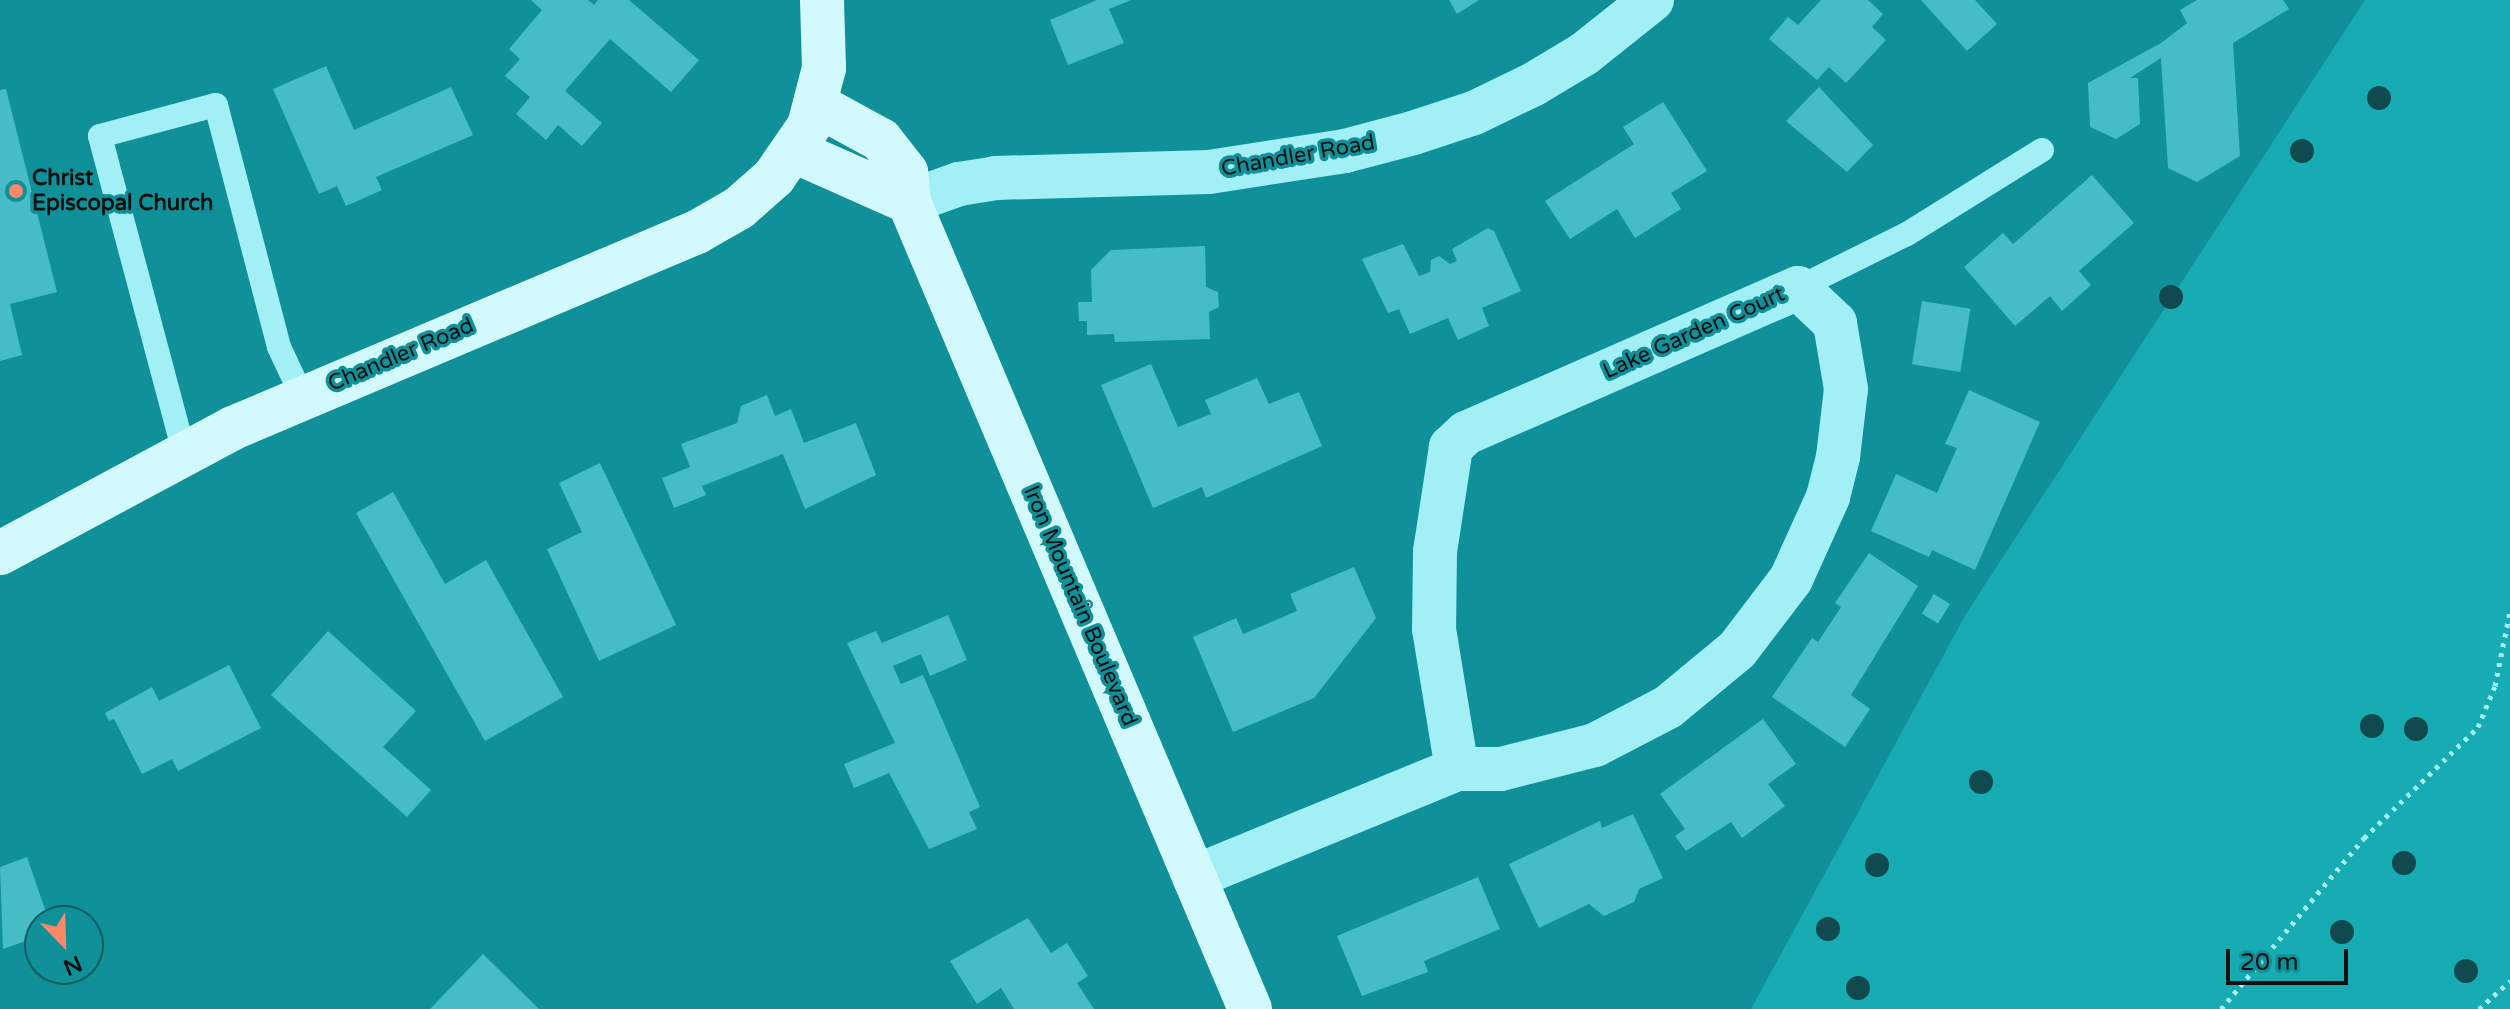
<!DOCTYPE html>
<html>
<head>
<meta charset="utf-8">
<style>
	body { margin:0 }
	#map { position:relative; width:2510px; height:1009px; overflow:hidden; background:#109099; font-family:"Varela Round",sans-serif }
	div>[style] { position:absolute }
	.green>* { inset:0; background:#17abb4 }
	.building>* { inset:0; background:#46bdc6; transform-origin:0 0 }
	.path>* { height:5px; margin-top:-2.5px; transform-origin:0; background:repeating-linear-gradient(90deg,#a2f0f5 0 4px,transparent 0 10px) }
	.lane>* { height:24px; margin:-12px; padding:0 12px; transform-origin:12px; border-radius:12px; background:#a2f0f5 }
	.street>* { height:44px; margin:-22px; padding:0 22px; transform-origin:22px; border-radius:22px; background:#a2f0f5 }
	.secondary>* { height:44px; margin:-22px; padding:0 22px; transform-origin:22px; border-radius:22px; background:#d2fafd }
	.trees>* { width:24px; height:24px; margin:-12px; border-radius:50%; background:#114a4e }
	.dots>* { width:22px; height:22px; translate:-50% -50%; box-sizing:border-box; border:4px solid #109099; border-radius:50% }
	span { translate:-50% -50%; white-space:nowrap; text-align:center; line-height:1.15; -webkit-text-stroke:7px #109099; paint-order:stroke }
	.street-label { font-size:22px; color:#111 }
	.poi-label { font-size:22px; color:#111; font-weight:700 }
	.left { translate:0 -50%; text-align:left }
	.north { position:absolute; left:24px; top:905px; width:80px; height:80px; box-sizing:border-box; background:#109099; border:2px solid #105d63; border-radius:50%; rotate:157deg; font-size:22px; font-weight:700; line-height:32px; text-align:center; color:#111 }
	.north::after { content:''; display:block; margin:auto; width:28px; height:36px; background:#ff8765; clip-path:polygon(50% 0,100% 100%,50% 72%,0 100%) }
	.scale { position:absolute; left:2226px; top:949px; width:122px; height:36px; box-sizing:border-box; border:4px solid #111; border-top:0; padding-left:10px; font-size:24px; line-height:28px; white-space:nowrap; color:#111; -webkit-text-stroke:6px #109099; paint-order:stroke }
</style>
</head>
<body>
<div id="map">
	<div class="green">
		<i style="clip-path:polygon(2365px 0,2510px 0,2510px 1009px,1751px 1009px,1966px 614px)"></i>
	</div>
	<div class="building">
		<i style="clip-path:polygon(531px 0,588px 0,594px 5px,598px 0,629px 0,699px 60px,671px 92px,610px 39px,565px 91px,602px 123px,582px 146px,558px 125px,546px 140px,516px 114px,530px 97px,505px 76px,520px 59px,509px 49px,542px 10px)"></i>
		<i style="clip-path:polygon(1097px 0,1131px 0,1109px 9px,1124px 43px,1068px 65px,1050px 20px)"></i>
		<i style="clip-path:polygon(1449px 0,1479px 0,1457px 14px)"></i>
		<i style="clip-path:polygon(1821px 0,1868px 0,1883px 14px,1872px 27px,1886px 40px,1846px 83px,1829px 67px,1817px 80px,1769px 39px,1788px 17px,1798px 25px)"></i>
		<i style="clip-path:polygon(1921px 0,1975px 0,1997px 24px,1967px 51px)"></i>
		<i style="clip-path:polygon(2197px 0,2283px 0,2289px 9px,2233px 43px,2240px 156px,2197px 182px,2168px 168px,2161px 58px,2130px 78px,2138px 78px,2140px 124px,2116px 139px,2090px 127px,2088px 83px,2161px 43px,2187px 23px,2180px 10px)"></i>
		<i style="clip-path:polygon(326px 66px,354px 130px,451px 87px,473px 135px,376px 177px,382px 190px,346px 206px,337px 186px,319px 194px,273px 89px)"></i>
		<i style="clip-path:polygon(1819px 87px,1873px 145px,1847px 172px,1786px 121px)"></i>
		<i style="clip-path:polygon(6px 89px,57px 292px,10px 304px,22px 355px,0 361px,0 90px)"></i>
		<i style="clip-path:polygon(1663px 102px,1707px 171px,1671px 193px,1681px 209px,1635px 238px,1617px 209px,1570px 239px,1545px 201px,1634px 144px,1623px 127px)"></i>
		<i style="clip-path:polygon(2092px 175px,2134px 223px,2079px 271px,2091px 285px,2062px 311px,2050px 296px,2015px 326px,1964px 267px,2003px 233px,2013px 244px)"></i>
		<i style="clip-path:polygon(1488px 228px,1494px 231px,1521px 291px,1482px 308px,1489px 326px,1458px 340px,1448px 318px,1410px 334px,1399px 309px,1388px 313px,1362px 259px,1403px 244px,1419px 276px,1430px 272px,1431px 260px,1439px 256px,1450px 264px,1457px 261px,1452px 249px)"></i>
		<i style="clip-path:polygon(1205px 246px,1206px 287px,1218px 292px,1219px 307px,1209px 312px,1210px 339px,1115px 342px,1114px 334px,1087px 335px,1087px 321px,1079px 321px,1078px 302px,1092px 302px,1091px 270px,1111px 250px)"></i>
		<i style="left:1922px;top:301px;width:49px;height:64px;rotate:9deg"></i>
		<i style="clip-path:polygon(1151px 364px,1178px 427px,1211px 414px,1205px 400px,1257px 378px,1269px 404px,1299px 392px,1322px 446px,1206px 498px,1202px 487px,1153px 508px,1101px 385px)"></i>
		<i style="clip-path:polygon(1969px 390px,2040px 422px,1975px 570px,1932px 550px,1929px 557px,1871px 531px,1896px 474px,1937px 493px,1957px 448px,1945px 444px)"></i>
		<i style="clip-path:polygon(767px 395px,775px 416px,791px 409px,804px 443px,856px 423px,876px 475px,805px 509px,783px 454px,702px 486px,706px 495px,674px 508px,662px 478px,690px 467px,681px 444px,737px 423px,741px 406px)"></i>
		<i style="clip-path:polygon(600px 463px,676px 625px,599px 661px,547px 549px,582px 532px,559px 483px)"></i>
		<i style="clip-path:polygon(393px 492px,445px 584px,486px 560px,563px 697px,485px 741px,356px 513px)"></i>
		<i style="clip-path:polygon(1869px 553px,1918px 586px,1851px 695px,1870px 709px,1845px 747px,1772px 697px,1812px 638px,1818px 642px,1841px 607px,1835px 603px)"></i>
		<i style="clip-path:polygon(1354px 567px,1376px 618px,1314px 698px,1233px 732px,1193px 637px,1236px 618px,1243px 634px,1297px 611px,1290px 594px)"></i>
		<i style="left:1934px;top:594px;width:19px;height:23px;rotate:32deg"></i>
		<i style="clip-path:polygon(948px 615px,967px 660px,930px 676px,921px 654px,893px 666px,901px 684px,923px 675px,980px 807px,969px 812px,977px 829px,929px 849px,889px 773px,854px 788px,844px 764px,895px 743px,847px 643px,876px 631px,882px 643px)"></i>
		<i style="clip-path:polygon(328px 631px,416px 711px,383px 747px,431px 790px,407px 817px,271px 695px)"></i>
		<i style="clip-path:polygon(229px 665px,261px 728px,178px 771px,172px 759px,142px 774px,114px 719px,109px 721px,105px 713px,152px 687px,159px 701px)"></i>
		<i style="clip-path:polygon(1763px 719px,1796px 764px,1768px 784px,1785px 806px,1742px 838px,1731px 822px,1686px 851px,1675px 836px,1685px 829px,1660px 794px)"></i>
		<i style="clip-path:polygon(1633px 814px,1663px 878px,1639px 889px,1634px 902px,1604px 916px,1589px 904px,1539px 928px,1509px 864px,1600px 821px,1602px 828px)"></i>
		<i style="clip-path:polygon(27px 857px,49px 921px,40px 921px,40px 936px,3px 949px,0 867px)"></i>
		<i style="clip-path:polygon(1478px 877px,1500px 929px,1424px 961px,1428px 972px,1362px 996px,1337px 936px)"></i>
		<i style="clip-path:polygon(1028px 918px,1051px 953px,1067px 943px,1088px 976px,1077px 983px,1094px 1009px,1014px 1009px,1001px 988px,977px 1004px,950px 961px)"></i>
		<i style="clip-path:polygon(483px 954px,539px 1009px,430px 1009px)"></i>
	</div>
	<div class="path">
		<i style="left:2221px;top:1009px;width:223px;rotate:-50.1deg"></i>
		<i style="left:2364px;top:838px;width:159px;rotate:-44.2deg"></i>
		<i style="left:2478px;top:727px;width:44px;rotate:-67.5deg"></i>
		<i style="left:2495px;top:686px;width:76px;rotate:-78.7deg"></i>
		<i style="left:2479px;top:1009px;width:42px;rotate:-42.1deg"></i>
	</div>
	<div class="lane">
		<i style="left:1798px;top:288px;width:122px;rotate:-26.4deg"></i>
		<i style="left:1907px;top:234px;width:159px;rotate:-31.9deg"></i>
		<i style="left:184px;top:452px;width:327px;rotate:-104.9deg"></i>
		<i style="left:100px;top:136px;width:120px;rotate:-15deg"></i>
		<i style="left:216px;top:105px;width:250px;rotate:75.4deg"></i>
		<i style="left:279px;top:347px;width:54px;rotate:64.9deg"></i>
	</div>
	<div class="street">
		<i style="left:909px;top:202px;width:53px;rotate:-19.8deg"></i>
		<i style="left:959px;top:184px;width:36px;rotate:-9deg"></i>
		<i style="left:995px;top:178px;width:214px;rotate:-1.6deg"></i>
		<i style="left:1209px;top:172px;width:138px;rotate:-8.8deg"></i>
		<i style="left:1345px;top:151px;width:70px;rotate:-14.8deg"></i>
		<i style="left:1413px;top:133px;width:64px;rotate:-18.2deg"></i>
		<i style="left:1474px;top:113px;width:67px;rotate:-25.8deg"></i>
		<i style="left:1534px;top:84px;width:58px;rotate:-31deg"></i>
		<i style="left:1584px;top:54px;width:87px;rotate:-38.5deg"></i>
		<i style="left:1194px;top:877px;width:284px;rotate:-22.3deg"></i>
		<i style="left:1457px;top:769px;width:44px"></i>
		<i style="left:1501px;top:769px;width:97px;rotate:-14.3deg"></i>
		<i style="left:1595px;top:745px;width:82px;rotate:-27.5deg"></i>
		<i style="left:1668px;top:707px;width:89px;rotate:-39.6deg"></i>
		<i style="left:1737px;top:650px;width:89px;rotate:-52.7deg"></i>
		<i style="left:1791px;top:579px;width:90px;rotate:-65.7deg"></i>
		<i style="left:1828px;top:497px;width:41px;rotate:-76deg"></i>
		<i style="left:1838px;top:457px;width:68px;rotate:-83.3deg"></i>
		<i style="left:1846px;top:389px;width:67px;rotate:-99.5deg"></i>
		<i style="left:1835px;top:323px;width:51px;rotate:-136.6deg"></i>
		<i style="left:1798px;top:288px;width:362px;rotate:156.4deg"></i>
		<i style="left:1466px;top:433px;width:21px;rotate:137deg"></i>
		<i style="left:1451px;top:447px;width:106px;rotate:98.7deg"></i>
		<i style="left:1435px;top:552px;width:77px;rotate:90.7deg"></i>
		<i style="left:1434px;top:629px;width:142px;rotate:80.7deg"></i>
	</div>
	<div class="secondary">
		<i style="left:817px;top:105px;width:73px;rotate:28.7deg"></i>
		<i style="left:881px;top:140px;width:41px;rotate:52deg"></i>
		<i style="left:906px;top:172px;width:30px;rotate:84deg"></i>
		<i style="left:909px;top:202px;width:876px;rotate:67.09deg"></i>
		<i style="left:794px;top:151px;width:126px;rotate:23.9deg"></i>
		<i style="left:0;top:553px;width:264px;rotate:-28.2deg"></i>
		<i style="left:233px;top:428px;width:504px;rotate:-22.9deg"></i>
		<i style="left:697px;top:232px;width:48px;rotate:-29.7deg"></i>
		<i style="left:739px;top:208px;width:47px;rotate:-41.5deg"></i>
		<i style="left:774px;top:177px;width:62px;rotate:-55.5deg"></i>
		<i style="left:809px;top:126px;width:60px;rotate:-75.5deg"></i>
		<i style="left:824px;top:68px;width:68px;rotate:-91.7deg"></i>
	</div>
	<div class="trees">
		<i style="left:2379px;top:98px"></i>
		<i style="left:2302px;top:151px"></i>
		<i style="left:2171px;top:297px"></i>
		<i style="left:2372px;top:726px"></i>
		<i style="left:2416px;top:729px"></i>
		<i style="left:1981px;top:782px"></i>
		<i style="left:2404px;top:863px"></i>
		<i style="left:1877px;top:865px"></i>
		<i style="left:1828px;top:929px"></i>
		<i style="left:2342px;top:932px"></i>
		<i style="left:2466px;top:971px"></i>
		<i style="left:1858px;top:988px"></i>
	</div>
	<div class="dots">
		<i style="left:16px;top:191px;background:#ff8765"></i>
	</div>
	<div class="street-label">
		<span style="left:1298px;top:156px;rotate:-10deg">Chandler Road</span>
		<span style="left:1694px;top:333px;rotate:-24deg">Lake Garden Court</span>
		<span style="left:401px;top:355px;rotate:-23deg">Chandler Road</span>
		<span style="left:1080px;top:606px;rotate:67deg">Iron Mountain Boulevard</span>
	</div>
	<div class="poi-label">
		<span class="left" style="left:32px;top:191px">Christ<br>Episcopal Church</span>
	</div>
	<div class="north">N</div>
	<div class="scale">20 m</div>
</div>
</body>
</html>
